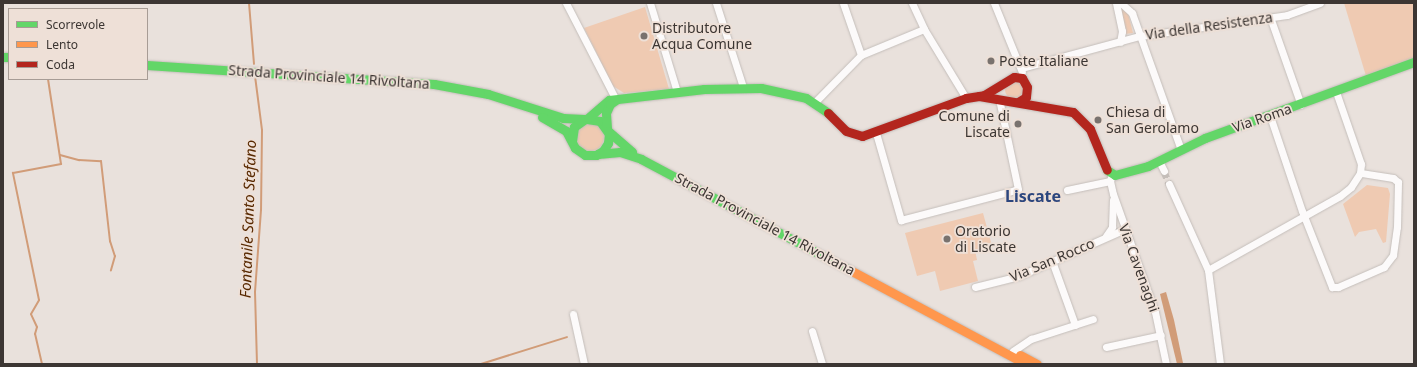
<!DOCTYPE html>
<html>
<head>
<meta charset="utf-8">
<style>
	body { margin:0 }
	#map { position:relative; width:1417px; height:367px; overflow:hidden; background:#e9e1dc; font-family:"Noto Sans",sans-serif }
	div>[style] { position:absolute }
	.green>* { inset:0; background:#efcab2 }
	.round { border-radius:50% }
	.water>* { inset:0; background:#d19c78 }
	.stream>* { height:2px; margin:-1px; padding:0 1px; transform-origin:1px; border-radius:1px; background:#d19c78 }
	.street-tunnel>* { height:7px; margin-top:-3.5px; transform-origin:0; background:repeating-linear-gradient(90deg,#c6bfba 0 7px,transparent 0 10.5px) }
	.roads { filter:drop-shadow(0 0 1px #c4beba) drop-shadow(0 0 1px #c4beba) }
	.street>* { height:7px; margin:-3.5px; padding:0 3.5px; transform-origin:3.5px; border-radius:3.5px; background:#fcfafa }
	.fast>* { height:9px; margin:-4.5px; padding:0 4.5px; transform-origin:4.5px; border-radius:4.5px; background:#63d668 }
	.slow>* { height:9px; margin:-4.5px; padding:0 4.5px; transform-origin:4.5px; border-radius:4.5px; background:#ff974d }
	.jam>* { height:9px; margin:-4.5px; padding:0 4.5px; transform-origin:4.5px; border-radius:4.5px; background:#b3261e }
	.dots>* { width:11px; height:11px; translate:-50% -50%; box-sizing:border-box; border:2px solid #eee0d7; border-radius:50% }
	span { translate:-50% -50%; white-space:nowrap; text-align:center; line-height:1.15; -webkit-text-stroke:3.5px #eee0d7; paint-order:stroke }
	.street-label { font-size:14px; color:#3c3633 }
	.poi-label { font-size:14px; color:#3c3633 }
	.left { translate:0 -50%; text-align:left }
	.right { translate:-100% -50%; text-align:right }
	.water-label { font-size:15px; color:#582901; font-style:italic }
	.quarter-label { font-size:16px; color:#2c467e; font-weight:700 }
	.frame { position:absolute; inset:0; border:4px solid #3c3633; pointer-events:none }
	.legend { position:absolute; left:8px; top:8px; width:140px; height:72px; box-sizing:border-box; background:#eee0d7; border:1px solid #a79c95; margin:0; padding:5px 7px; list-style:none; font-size:12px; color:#3c3633 }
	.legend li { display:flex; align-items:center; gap:8px; height:20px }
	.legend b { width:20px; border:1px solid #a79c95 }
</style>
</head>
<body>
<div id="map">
	<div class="green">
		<i style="clip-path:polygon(1344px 3px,1414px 3px,1414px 59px,1366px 76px)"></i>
		<i style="clip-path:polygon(645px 7px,669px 89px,624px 93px,613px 86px,584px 28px)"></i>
		<i style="clip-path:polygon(1119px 7px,1128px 13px,1133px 33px,1125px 34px)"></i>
		<i class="round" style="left:1005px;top:81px;width:18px;height:18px"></i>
		<i class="round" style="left:576px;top:123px;width:28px;height:28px"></i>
		<i style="clip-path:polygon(1367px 185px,1388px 188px,1390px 194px,1386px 242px,1383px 243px,1376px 229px,1359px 232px,1355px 237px,1343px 204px)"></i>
		<i style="clip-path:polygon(983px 213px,992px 246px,975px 250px,977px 260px,973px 261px,978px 281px,940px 291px,935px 271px,917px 276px,905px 233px)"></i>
	</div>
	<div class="water">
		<i style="clip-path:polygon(1166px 292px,1174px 320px,1183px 363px,1177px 364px,1160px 294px)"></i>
	</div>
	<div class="stream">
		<i style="left:249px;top:3px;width:61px;rotate:85.3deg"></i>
		<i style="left:255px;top:76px;width:54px;rotate:82.6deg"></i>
		<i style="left:262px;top:130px;width:80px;rotate:90.7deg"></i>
		<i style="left:261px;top:210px;width:82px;rotate:94.2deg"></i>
		<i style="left:255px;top:292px;width:72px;rotate:88.4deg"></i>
		<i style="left:60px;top:155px;width:20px;rotate:15deg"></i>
		<i style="left:79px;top:160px;width:22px;rotate:3deg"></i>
		<i style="left:101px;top:161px;width:81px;rotate:83.6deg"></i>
		<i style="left:110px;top:241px;width:16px;rotate:72deg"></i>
		<i style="left:115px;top:256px;width:15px;rotate:106deg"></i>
		<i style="left:42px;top:364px;width:31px;rotate:-103deg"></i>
		<i style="left:35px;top:334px;width:7px;rotate:-74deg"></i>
		<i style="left:37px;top:327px;width:14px;rotate:-115deg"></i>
		<i style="left:31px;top:314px;width:16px;rotate:-60deg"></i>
		<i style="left:39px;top:300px;width:130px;rotate:-101.6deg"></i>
		<i style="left:13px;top:173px;width:49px;rotate:-10.6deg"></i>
		<i style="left:61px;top:164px;width:86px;rotate:-98.7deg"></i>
		<i style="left:481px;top:364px;width:90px;rotate:-17.4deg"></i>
	</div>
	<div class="street-tunnel">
		<i style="left:1164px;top:171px;width:14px;rotate:69deg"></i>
	</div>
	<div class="roads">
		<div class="street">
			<i style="left:566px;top:3px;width:109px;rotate:62.7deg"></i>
			<i style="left:650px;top:3px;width:93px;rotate:73.1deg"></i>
			<i style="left:716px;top:3px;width:88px;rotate:72.2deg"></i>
			<i style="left:843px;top:3px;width:55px;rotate:70.9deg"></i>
			<i style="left:912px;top:3px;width:29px;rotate:65deg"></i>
			<i style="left:924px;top:29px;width:81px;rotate:58.7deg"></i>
			<i style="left:994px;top:3px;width:74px;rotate:67.9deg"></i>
			<i style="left:1116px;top:3px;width:29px;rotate:78deg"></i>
			<i style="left:1122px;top:31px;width:11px;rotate:100deg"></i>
			<i style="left:1121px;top:3px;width:15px;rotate:42deg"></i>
			<i style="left:1132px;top:13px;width:145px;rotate:70.3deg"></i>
			<i style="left:1270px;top:17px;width:93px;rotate:70.6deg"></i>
			<i style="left:1021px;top:68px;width:123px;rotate:-15.1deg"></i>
			<i style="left:1140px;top:36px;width:148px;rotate:-8.1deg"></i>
			<i style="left:1287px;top:15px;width:35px;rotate:-20deg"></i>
			<i style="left:814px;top:103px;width:67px;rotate:-45.6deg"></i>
			<i style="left:861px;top:55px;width:68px;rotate:-22.4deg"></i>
			<i style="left:1270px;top:116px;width:100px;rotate:71.4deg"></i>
			<i style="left:1302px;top:211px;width:82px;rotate:68.5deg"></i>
			<i style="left:1332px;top:287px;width:6px"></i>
			<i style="left:1338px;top:287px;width:50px;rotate:-23.5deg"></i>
			<i style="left:1384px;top:267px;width:15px;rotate:-53deg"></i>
			<i style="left:1393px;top:255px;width:28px;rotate:-82deg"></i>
			<i style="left:1397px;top:227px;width:45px;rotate:-88.7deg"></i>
			<i style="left:1398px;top:182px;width:6px;rotate:-141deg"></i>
			<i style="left:1393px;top:178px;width:33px;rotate:-171deg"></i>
			<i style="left:876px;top:133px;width:91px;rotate:74deg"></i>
			<i style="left:901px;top:220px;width:118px;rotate:-14.7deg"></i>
			<i style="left:1015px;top:190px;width:3px;rotate:-18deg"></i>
			<i style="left:1018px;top:189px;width:92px;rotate:-101.9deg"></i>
			<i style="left:1159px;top:161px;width:11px;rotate:63deg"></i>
			<i style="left:1112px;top:174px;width:7px;rotate:106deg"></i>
			<i style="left:1110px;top:181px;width:13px;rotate:77deg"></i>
			<i style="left:1113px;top:194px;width:125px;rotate:70.4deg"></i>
			<i style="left:1155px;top:312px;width:53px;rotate:78.1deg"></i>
			<i style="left:1169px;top:184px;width:94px;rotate:65.6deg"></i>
			<i style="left:1208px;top:270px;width:95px;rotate:82.7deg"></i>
			<i style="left:1067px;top:190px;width:44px;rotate:-11.8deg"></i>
			<i style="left:1106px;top:236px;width:11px;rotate:-56deg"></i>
			<i style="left:1112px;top:227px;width:27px;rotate:-88deg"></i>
			<i style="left:1052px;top:261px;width:68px;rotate:70.2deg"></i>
			<i style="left:1208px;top:270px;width:151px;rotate:-29.3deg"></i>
			<i style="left:1340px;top:196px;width:14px;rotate:-39deg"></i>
			<i style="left:1351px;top:187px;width:17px;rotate:-57deg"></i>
			<i style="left:1360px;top:173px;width:9px;rotate:-84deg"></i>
			<i style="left:1361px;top:164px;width:76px;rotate:-109.1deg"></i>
			<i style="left:975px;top:287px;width:45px;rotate:-14deg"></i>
			<i style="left:1019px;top:276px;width:116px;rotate:-23.9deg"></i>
			<i style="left:573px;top:314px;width:51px;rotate:77.6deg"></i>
			<i style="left:812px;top:331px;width:34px;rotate:73deg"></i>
			<i style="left:1106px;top:347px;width:56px;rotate:-12.3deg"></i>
			<i style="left:1013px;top:351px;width:22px;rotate:-34deg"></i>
			<i style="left:1031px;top:339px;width:65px;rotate:-17.9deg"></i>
		</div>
		<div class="fast">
			<i style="left:3px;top:57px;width:6px"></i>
			<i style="left:147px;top:65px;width:288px;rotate:3.8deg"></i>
			<i style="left:434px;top:84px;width:55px;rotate:10.5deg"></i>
			<i style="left:488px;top:94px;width:79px;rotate:17.7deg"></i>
			<i style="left:563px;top:118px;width:21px;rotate:3deg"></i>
			<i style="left:542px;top:117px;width:28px;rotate:30deg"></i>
			<i style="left:566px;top:131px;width:19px;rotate:62deg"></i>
			<i style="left:575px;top:148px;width:12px;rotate:35deg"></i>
			<i style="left:585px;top:155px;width:11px"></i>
			<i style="left:596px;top:155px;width:8px;rotate:-30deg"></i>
			<i style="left:603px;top:151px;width:9px;rotate:-58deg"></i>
			<i style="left:608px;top:143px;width:9px;rotate:-84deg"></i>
			<i style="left:609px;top:134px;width:16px;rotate:-125deg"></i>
			<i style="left:600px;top:121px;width:15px;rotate:-172deg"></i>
			<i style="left:585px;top:119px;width:14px;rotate:144deg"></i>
			<i style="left:574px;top:127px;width:14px;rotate:98deg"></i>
			<i style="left:588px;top:118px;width:28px;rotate:-41deg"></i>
			<i style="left:609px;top:100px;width:96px;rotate:-6.6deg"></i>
			<i style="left:704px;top:89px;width:57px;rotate:-1deg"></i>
			<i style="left:761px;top:88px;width:46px;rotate:12.5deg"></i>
			<i style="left:806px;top:98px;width:27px;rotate:34deg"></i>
			<i style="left:607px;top:128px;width:15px;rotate:-94deg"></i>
			<i style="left:606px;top:113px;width:10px;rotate:-66deg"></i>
			<i style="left:610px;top:104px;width:7px;rotate:-34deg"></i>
			<i style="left:608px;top:131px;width:32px;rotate:41deg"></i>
			<i style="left:598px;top:154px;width:22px;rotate:-5deg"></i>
			<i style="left:620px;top:152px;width:22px;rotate:18deg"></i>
			<i style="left:641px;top:159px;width:234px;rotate:28deg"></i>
			<i style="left:1107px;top:170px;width:9px;rotate:32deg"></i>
			<i style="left:1115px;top:175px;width:34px;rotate:-15deg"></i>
			<i style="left:1148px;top:166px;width:64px;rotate:-26.2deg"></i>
			<i style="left:1205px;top:138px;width:222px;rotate:-20deg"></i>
		</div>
		<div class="slow">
			<i style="left:848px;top:269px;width:202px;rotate:28.1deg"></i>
			<i style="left:1020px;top:355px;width:19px;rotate:28deg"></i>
		</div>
		<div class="jam">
			<i style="left:979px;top:96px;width:95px;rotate:9.7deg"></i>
			<i style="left:1073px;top:112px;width:24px;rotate:45deg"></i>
			<i style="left:1090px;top:129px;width:44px;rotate:67.5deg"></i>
			<i style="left:828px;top:113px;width:25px;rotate:45deg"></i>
			<i style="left:846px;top:131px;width:17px;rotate:17deg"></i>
			<i style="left:862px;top:136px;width:111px;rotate:-20.1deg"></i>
			<i style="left:966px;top:98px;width:18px;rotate:-9deg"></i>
			<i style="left:984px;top:95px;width:35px;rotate:-31deg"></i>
			<i style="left:1014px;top:77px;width:8px;rotate:7deg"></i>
			<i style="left:1022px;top:78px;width:10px;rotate:61deg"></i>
			<i style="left:1027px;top:87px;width:10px;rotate:96deg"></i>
			<i style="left:1026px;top:97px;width:9px;rotate:148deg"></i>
		</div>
	</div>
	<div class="dots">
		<i style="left:644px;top:36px;background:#79726e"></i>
		<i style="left:991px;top:61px;background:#79726e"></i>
		<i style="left:1098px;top:120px;background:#79726e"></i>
		<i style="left:1018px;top:124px;background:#79726e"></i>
		<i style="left:947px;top:239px;background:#79726e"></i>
	</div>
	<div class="street-label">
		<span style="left:1209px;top:26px;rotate:-8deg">Via della Resistenza</span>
		<span style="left:329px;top:77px;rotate:4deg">Strada Provinciale 14 Rivoltana</span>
		<span style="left:1262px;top:118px;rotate:-19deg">Via Roma</span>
		<span style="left:765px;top:224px;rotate:28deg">Strada Provinciale 14 Rivoltana</span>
		<span style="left:1052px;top:260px;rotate:-23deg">Via San Rocco</span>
		<span style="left:1139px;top:268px;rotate:70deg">Via Cavenaghi</span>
	</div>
	<div class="poi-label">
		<span class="left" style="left:652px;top:36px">Distributore<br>Acqua Comune</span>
		<span class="left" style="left:999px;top:61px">Poste Italiane</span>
		<span class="left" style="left:1106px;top:120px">Chiesa di<br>San Gerolamo</span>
		<span class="right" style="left:1010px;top:124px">Comune di<br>Liscate</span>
		<span class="left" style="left:955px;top:239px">Oratorio<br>di Liscate</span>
	</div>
	<div class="water-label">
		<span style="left:248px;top:219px;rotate:-88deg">Fontanile Santo Stefano</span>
	</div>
	<div class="quarter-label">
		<span style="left:1033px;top:196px">Liscate</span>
	</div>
	<div class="frame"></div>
	<ul class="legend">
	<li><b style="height:5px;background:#63d668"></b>Scorrevole</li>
	<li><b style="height:5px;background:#ff974d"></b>Lento</li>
	<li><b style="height:5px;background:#b3261e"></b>Coda</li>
	</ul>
</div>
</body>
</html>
